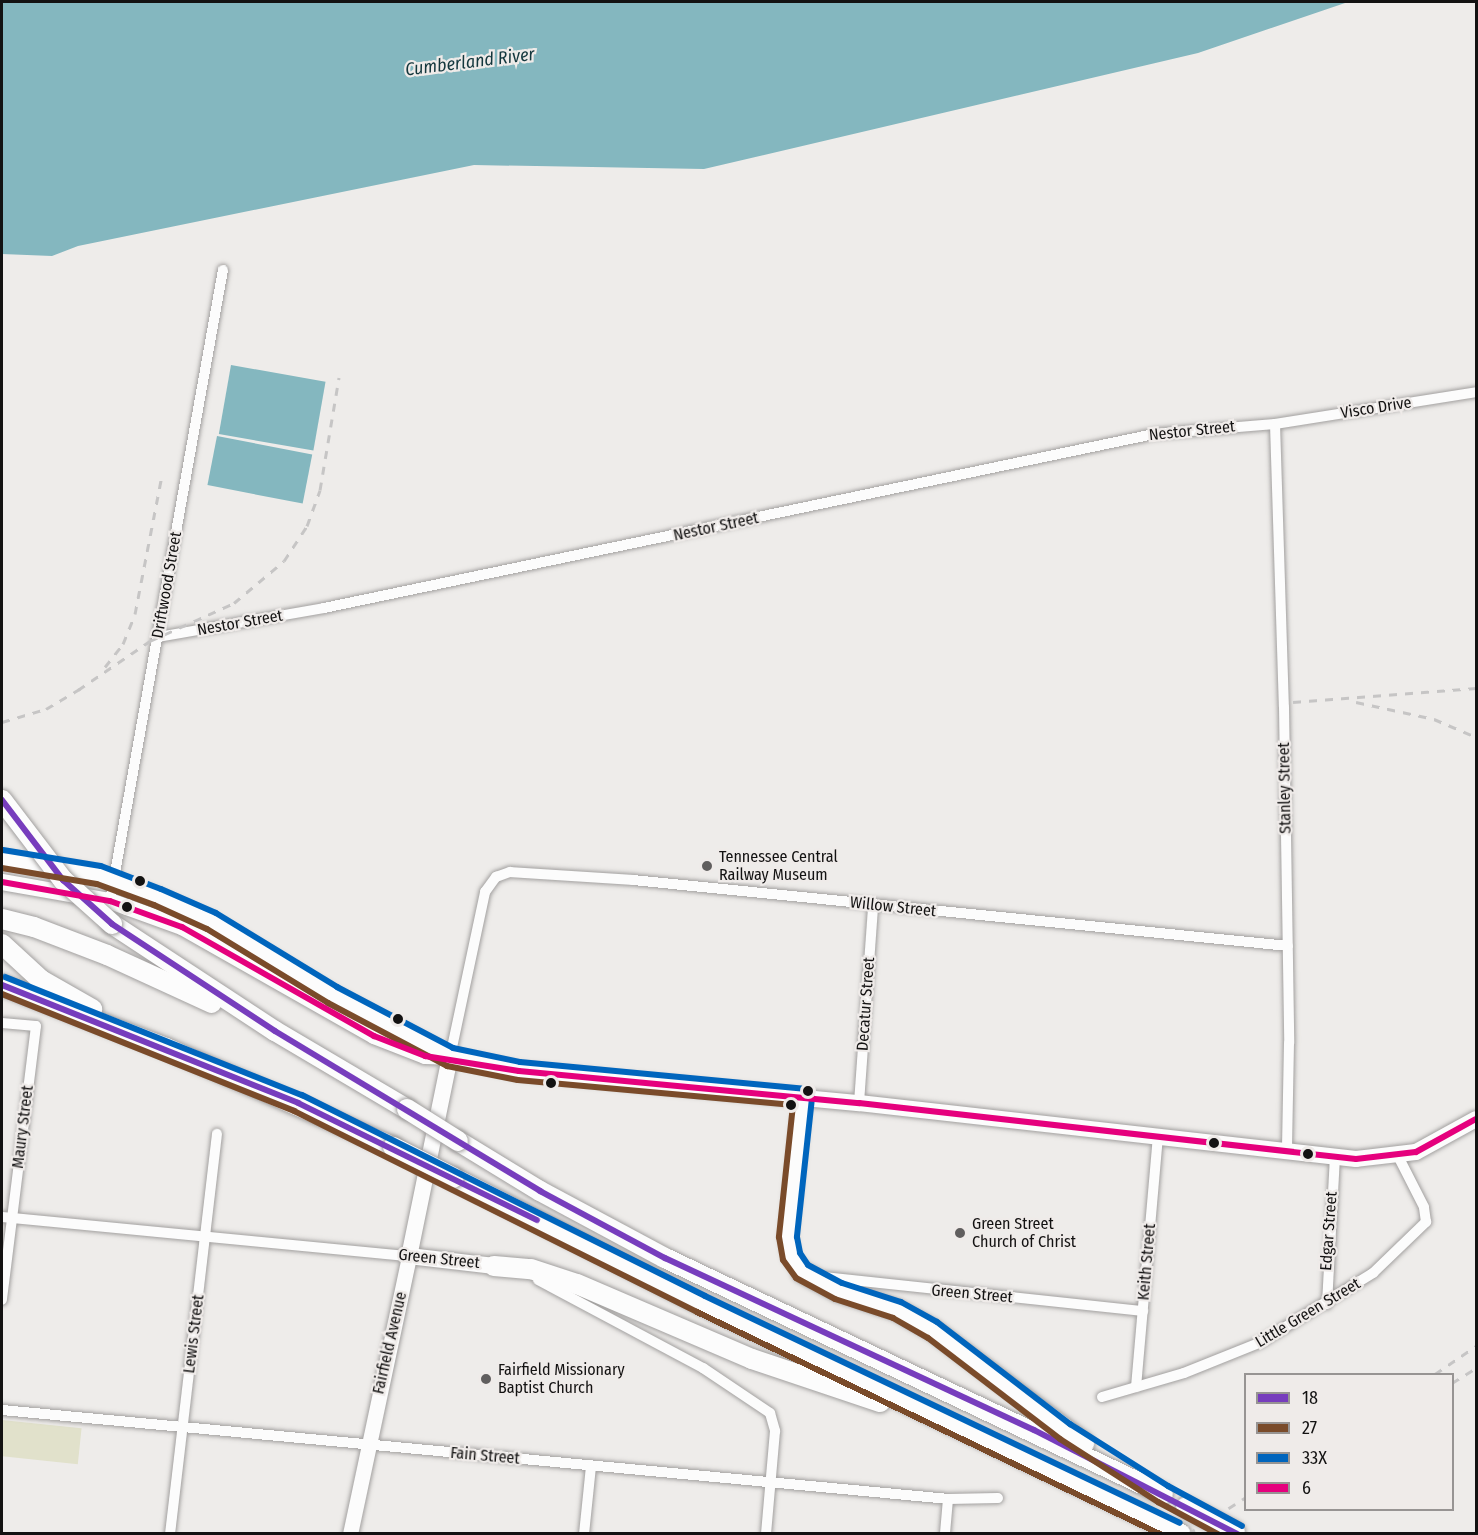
<!DOCTYPE html>
<html>
<head>
<meta charset="utf-8">
<style>
	body { margin:0 }
	#map { position:relative; width:1478px; height:1535px; overflow:hidden; background:#eeecea; font-family:"Fira Sans Condensed",sans-serif }
	div>[style] { position:absolute }
	.green>* { inset:0; background:#e1e1cb; transform-origin:0 0 }
	.water>* { inset:0; background:#84b7bf; transform-origin:0 0 }
	.roads { filter:drop-shadow(0 0 2px #a2a09f) drop-shadow(0 0 2px #a2a09f) }
	.street>* { height:10px; margin:-5px; padding:0 5px; transform-origin:5px; border-radius:5px; background:#fcfcfc }
	.secondary>* { height:15px; margin:-7.5px; padding:0 7.5px; transform-origin:7.5px; border-radius:7.5px; background:#fcfcfc }
	.primary>* { height:16px; margin:-8px; padding:0 8px; transform-origin:8px; border-radius:8px; background:#fcfcfc }
	.highway>* { height:20px; margin:-10px; padding:0 10px; transform-origin:10px; border-radius:10px; background:#fcfcfc }
	.rail>* { height:3px; margin-top:-1.5px; transform-origin:0; background:repeating-linear-gradient(90deg,#c6c5c5 0 8px,transparent 0 16px) }
	.bridges { filter:drop-shadow(0 0 2px #a2a09f) drop-shadow(0 0 2px #a2a09f) }
	.highway-bridge>* { height:20px; margin:-10px; padding:0 10px; transform-origin:10px; border-radius:10px; background:#fcfcfc }
	.bus-1>* { height:6px; margin:-3px; padding:0 3px; transform-origin:3px; border-radius:3px; background:#773dbd }
	.bus-2>* { height:6px; margin:-3px; padding:0 3px; transform-origin:3px; border-radius:3px; background:#7a4b2a }
	.bus-3>* { height:6px; margin:-3px; padding:0 3px; transform-origin:3px; border-radius:3px; background:#0065bd }
	.bus-4>* { height:6px; margin:-3px; padding:0 3px; transform-origin:3px; border-radius:3px; background:#e5007d }
	.dots>* { width:16px; height:16px; translate:-50% -50%; box-sizing:border-box; border:3px solid #efebe9; border-radius:50% }
	span { translate:-50% -50%; white-space:nowrap; text-align:center; line-height:1.15; -webkit-text-stroke:4.5px #efebe9; paint-order:stroke }
	.street-label { font-size:16px; color:#131212 }
	.poi-label { font-size:16px; color:#131212 }
	.left { translate:0 -50%; text-align:left }
	.water-label { font-size:18px; color:#13373d; font-style:italic }
	.frame { position:absolute; inset:0; border:3px solid #131212; pointer-events:none }
	.legend { position:absolute; left:1244px; top:1373px; width:210px; height:138px; box-sizing:border-box; background:#efebe9; border:2px solid #979493; margin:0; padding:8px 10px; list-style:none; font-size:18px; color:#131212 }
	.legend li { display:flex; align-items:center; gap:12px; height:30px }
	.legend b { width:30px; border:2px solid #979493 }
</style>
</head>
<body>
<div id="map">
	<div class="green">
		<i style="left:2px;top:1420px;width:80px;height:36px;rotate:6deg"></i>
	</div>
	<div class="water">
		<i style="clip-path:polygon(2px 2px,1348px 2px,1198px 53px,704px 169px,474px 165px,78px 246px,52px 256px,2px 254px)"></i>
		<i style="left:231px;top:365px;width:96px;height:70px;rotate:10deg"></i>
		<i style="left:217px;top:436px;width:97px;height:50px;rotate:11deg"></i>
	</div>
	<div class="roads">
		<div class="street">
			<i style="left:1275px;top:424px;width:283px;rotate:88.2deg"></i>
			<i style="left:1284px;top:707px;width:336px;rotate:89.1deg"></i>
			<i style="left:1289px;top:1043px;width:109px;rotate:91.1deg"></i>
			<i style="left:158px;top:637px;width:169px;rotate:-9.9deg"></i>
			<i style="left:324px;top:608px;width:848px;rotate:-11.84deg"></i>
			<i style="left:1154px;top:434px;width:121px;rotate:-4.7deg"></i>
			<i style="left:1275px;top:424px;width:204px;rotate:-9deg"></i>
			<i style="left:110px;top:901px;width:641px;rotate:-79.85deg"></i>
			<i style="left:2px;top:1023px;width:34px;rotate:5deg"></i>
			<i style="left:36px;top:1026px;width:276px;rotate:97.1deg"></i>
			<i style="left:450px;top:1057px;width:169px;rotate:-78deg"></i>
			<i style="left:485px;top:892px;width:19px;rotate:-54deg"></i>
			<i style="left:496px;top:877px;width:15px;rotate:-20deg"></i>
			<i style="left:510px;top:872px;width:123px;rotate:3.7deg"></i>
			<i style="left:633px;top:880px;width:658px;rotate:5.75deg"></i>
			<i style="left:859px;top:1103px;width:197px;rotate:-85.9deg"></i>
			<i style="left:2px;top:1217px;width:409px;rotate:5.5deg"></i>
			<i style="left:824px;top:1277px;width:321px;rotate:6.1deg"></i>
			<i style="left:538px;top:1280px;width:187px;rotate:28.1deg"></i>
			<i style="left:703px;top:1368px;width:81px;rotate:33.9deg"></i>
			<i style="left:770px;top:1413px;width:19px;rotate:74deg"></i>
			<i style="left:775px;top:1431px;width:103px;rotate:95deg"></i>
			<i style="left:1327px;top:1304px;width:147px;rotate:-86.9deg"></i>
			<i style="left:1136px;top:1387px;width:251px;rotate:-85deg"></i>
			<i style="left:1102px;top:1397px;width:85px;rotate:-16.3deg"></i>
			<i style="left:1184px;top:1373px;width:83px;rotate:-21.9deg"></i>
			<i style="left:1261px;top:1342px;width:132px;rotate:-31.6deg"></i>
			<i style="left:1373px;top:1273px;width:74px;rotate:-43.9deg"></i>
			<i style="left:1426px;top:1222px;width:15px;rotate:-98deg"></i>
			<i style="left:1424px;top:1207px;width:57px;rotate:-117deg"></i>
			<i style="left:2px;top:1410px;width:950px;rotate:5.37deg"></i>
			<i style="left:948px;top:1499px;width:35px;rotate:95deg"></i>
			<i style="left:948px;top:1499px;width:50px;rotate:-1.1deg"></i>
			<i style="left:170px;top:1534px;width:403px;rotate:-83.3deg"></i>
			<i style="left:584px;top:1534px;width:68px;rotate:-84.1deg"></i>
		</div>
		<div class="secondary">
			<i style="left:350px;top:1534px;width:284px;rotate:-78deg"></i>
		</div>
		<div class="primary">
			<i style="left:2px;top:859px;width:98px;rotate:9.4deg"></i>
			<i style="left:99px;top:875px;width:62px;rotate:20.8deg"></i>
			<i style="left:157px;top:897px;width:59px;rotate:24deg"></i>
			<i style="left:211px;top:921px;width:143px;rotate:31.2deg"></i>
			<i style="left:333px;top:995px;width:131px;rotate:27.7deg"></i>
			<i style="left:2px;top:882px;width:110px;rotate:10deg"></i>
			<i style="left:110px;top:901px;width:77px;rotate:19.9deg"></i>
			<i style="left:182px;top:927px;width:221px;rotate:29.6deg"></i>
			<i style="left:374px;top:1036px;width:55px;rotate:21.4deg"></i>
			<i style="left:425px;top:1056px;width:25px;rotate:2deg"></i>
			<i style="left:450px;top:1057px;width:70px;rotate:11.5deg"></i>
			<i style="left:519px;top:1071px;width:342px;rotate:5.4deg"></i>
			<i style="left:859px;top:1103px;width:500px;rotate:6.43deg"></i>
			<i style="left:1356px;top:1159px;width:60px;rotate:-6.7deg"></i>
			<i style="left:1416px;top:1152px;width:68px;rotate:-28.8deg"></i>
			<i style="left:450px;top:1057px;width:203px;rotate:101.6deg"></i>
			<i style="left:409px;top:1256px;width:86px;rotate:6.7deg"></i>
			<i style="left:802px;top:1272px;width:19px;rotate:-125deg"></i>
			<i style="left:791px;top:1256px;width:19px;rotate:-99deg"></i>
			<i style="left:788px;top:1237px;width:141px;rotate:-83.9deg"></i>
		</div>
		<div class="highway">
			<i style="left:2px;top:919px;width:33px;rotate:14deg"></i>
			<i style="left:34px;top:927px;width:78px;rotate:21deg"></i>
			<i style="left:107px;top:955px;width:115px;rotate:24.6deg"></i>
			<i style="left:112px;top:924px;width:195px;rotate:33.3deg"></i>
			<i style="left:275px;top:1031px;width:153px;rotate:30.6deg"></i>
			<i style="left:2px;top:944px;width:53px;rotate:42.7deg"></i>
			<i style="left:41px;top:980px;width:59px;rotate:29.6deg"></i>
			<i style="left:2px;top:985px;width:176px;rotate:21deg"></i>
			<i style="left:166px;top:1048px;width:248px;rotate:23.6deg"></i>
			<i style="left:458px;top:1141px;width:96px;rotate:31.4deg"></i>
			<i style="left:540px;top:1191px;width:142px;rotate:28.2deg"></i>
			<i style="left:665px;top:1258px;width:551px;rotate:25.36deg"></i>
			<i style="left:454px;top:1178px;width:277px;rotate:27deg"></i>
			<i style="left:701px;top:1304px;width:532px;rotate:25.6deg"></i>
			<i style="left:494px;top:1266px;width:37px;rotate:5deg"></i>
			<i style="left:531px;top:1269px;width:48px;rotate:18.1deg"></i>
			<i style="left:577px;top:1284px;width:190px;rotate:23.2deg"></i>
			<i style="left:752px;top:1359px;width:135px;rotate:18.6deg"></i>
			<i style="left:802px;top:1272px;width:41px;rotate:27.8deg"></i>
			<i style="left:838px;top:1291px;width:62px;rotate:17.9deg"></i>
			<i style="left:897px;top:1310px;width:41px;rotate:29.1deg"></i>
			<i style="left:933px;top:1330px;width:189px;rotate:36.8deg"></i>
		</div>
	</div>
	<div class="rail">
		<i style="left:105px;top:667px;width:29px;rotate:-52deg"></i>
		<i style="left:123px;top:644px;width:32px;rotate:-68deg"></i>
		<i style="left:135px;top:614px;width:142px;rotate:-79deg"></i>
		<i style="left:78px;top:690px;width:87px;rotate:-34.2deg"></i>
		<i style="left:150px;top:641px;width:92px;rotate:-24.3deg"></i>
		<i style="left:234px;top:603px;width:65px;rotate:-40deg"></i>
		<i style="left:284px;top:561px;width:42px;rotate:-56.7deg"></i>
		<i style="left:307px;top:526px;width:38px;rotate:-70deg"></i>
		<i style="left:320px;top:490px;width:114px;rotate:-80.4deg"></i>
		<i style="left:1293px;top:702px;width:184px;rotate:-4.4deg"></i>
		<i style="left:1356px;top:702px;width:80px;rotate:12.3deg"></i>
		<i style="left:1434px;top:719px;width:46px;rotate:23.2deg"></i>
		<i style="left:2px;top:722px;width:46px;rotate:-16.5deg"></i>
		<i style="left:46px;top:709px;width:43px;rotate:-30.7deg"></i>
		<i style="left:1435px;top:1374px;width:50px;rotate:-34.3deg"></i>
		<i style="left:1452px;top:1383px;width:28px;rotate:-32deg"></i>
		<i style="left:1188px;top:1534px;width:69px;rotate:-32.5deg"></i>
	</div>
	<div class="bridges">
		<div class="highway-bridge">
			<i style="left:2px;top:800px;width:101px;rotate:52.7deg"></i>
			<i style="left:63px;top:880px;width:66px;rotate:41.9deg"></i>
			<i style="left:407px;top:1109px;width:60px;rotate:32.1deg"></i>
			<i style="left:393px;top:1147px;width:68px;rotate:26.9deg"></i>
			<i style="left:1186px;top:1507px;width:55px;rotate:27deg"></i>
		</div>
	</div>
	<div class="bus-1">
		<i style="left:2px;top:800px;width:101px;rotate:52.7deg"></i>
		<i style="left:63px;top:880px;width:66px;rotate:41.9deg"></i>
		<i style="left:112px;top:924px;width:195px;rotate:33.3deg"></i>
		<i style="left:275px;top:1031px;width:310px;rotate:31.1deg"></i>
		<i style="left:540px;top:1191px;width:142px;rotate:28.2deg"></i>
		<i style="left:665px;top:1258px;width:407px;rotate:25deg"></i>
		<i style="left:1034px;top:1430px;width:228px;rotate:27.1deg"></i>
		<i style="left:2px;top:985px;width:319px;rotate:21.7deg"></i>
		<i style="left:298px;top:1103px;width:266px;rotate:26.1deg"></i>
	</div>
	<div class="bus-2">
		<i style="left:2px;top:868px;width:96px;rotate:9.6deg"></i>
		<i style="left:97px;top:884px;width:61px;rotate:20.2deg"></i>
		<i style="left:154px;top:905px;width:58px;rotate:24.4deg"></i>
		<i style="left:207px;top:929px;width:142px;rotate:31.4deg"></i>
		<i style="left:328px;top:1003px;width:135px;rotate:27.9deg"></i>
		<i style="left:447px;top:1066px;width:72px;rotate:11.2deg"></i>
		<i style="left:518px;top:1080px;width:276px;rotate:5.2deg"></i>
		<i style="left:793px;top:1105px;width:133px;rotate:96.1deg"></i>
		<i style="left:779px;top:1237px;width:23px;rotate:80deg"></i>
		<i style="left:783px;top:1260px;width:22px;rotate:54deg"></i>
		<i style="left:796px;top:1278px;width:44px;rotate:28.3deg"></i>
		<i style="left:835px;top:1299px;width:61px;rotate:18.1deg"></i>
		<i style="left:893px;top:1318px;width:40px;rotate:29.7deg"></i>
		<i style="left:928px;top:1338px;width:166px;rotate:37.4deg"></i>
		<i style="left:1060px;top:1439px;width:117px;rotate:32.7deg"></i>
		<i style="left:1158px;top:1502px;width:68px;rotate:28.1deg"></i>
		<i style="left:2px;top:994px;width:315px;rotate:21.8deg"></i>
		<i style="left:294px;top:1111px;width:450px;rotate:26.5deg"></i>
		<i style="left:697px;top:1312px;width:513px;rotate:25.62deg"></i>
	</div>
	<div class="bus-3">
		<i style="left:3px;top:850px;width:99px;rotate:9.3deg"></i>
		<i style="left:101px;top:866px;width:64px;rotate:21deg"></i>
		<i style="left:161px;top:889px;width:60px;rotate:23.6deg"></i>
		<i style="left:216px;top:913px;width:142px;rotate:31.4deg"></i>
		<i style="left:337px;top:987px;width:131px;rotate:27.7deg"></i>
		<i style="left:453px;top:1048px;width:68px;rotate:11.8deg"></i>
		<i style="left:520px;top:1062px;width:288px;rotate:5.4deg"></i>
		<i style="left:807px;top:1089px;width:10px;rotate:61deg"></i>
		<i style="left:812px;top:1098px;width:140px;rotate:96.2deg"></i>
		<i style="left:797px;top:1237px;width:16px;rotate:79deg"></i>
		<i style="left:800px;top:1253px;width:14px;rotate:56deg"></i>
		<i style="left:808px;top:1265px;width:38px;rotate:28deg"></i>
		<i style="left:842px;top:1283px;width:62px;rotate:17.9deg"></i>
		<i style="left:901px;top:1302px;width:41px;rotate:29.1deg"></i>
		<i style="left:937px;top:1322px;width:168px;rotate:37.5deg"></i>
		<i style="left:1070px;top:1424px;width:116px;rotate:32.3deg"></i>
		<i style="left:1168px;top:1486px;width:84px;rotate:28.4deg"></i>
		<i style="left:5px;top:977px;width:320px;rotate:21.7deg"></i>
		<i style="left:302px;top:1095px;width:450px;rotate:26.5deg"></i>
		<i style="left:705px;top:1296px;width:526px;rotate:25.54deg"></i>
	</div>
	<div class="bus-4">
		<i style="left:2px;top:882px;width:110px;rotate:10deg"></i>
		<i style="left:110px;top:901px;width:77px;rotate:19.9deg"></i>
		<i style="left:182px;top:927px;width:221px;rotate:29.6deg"></i>
		<i style="left:374px;top:1036px;width:55px;rotate:21.4deg"></i>
		<i style="left:425px;top:1056px;width:95px;rotate:9.1deg"></i>
		<i style="left:519px;top:1071px;width:342px;rotate:5.4deg"></i>
		<i style="left:859px;top:1103px;width:500px;rotate:6.43deg"></i>
		<i style="left:1356px;top:1159px;width:60px;rotate:-6.7deg"></i>
		<i style="left:1416px;top:1152px;width:68px;rotate:-28.8deg"></i>
	</div>
	<div class="dots">
		<i style="left:707px;top:866px;background:#605e5e"></i>
		<i style="left:140px;top:881px;background:#131212"></i>
		<i style="left:127px;top:907px;background:#131212"></i>
		<i style="left:398px;top:1019px;background:#131212"></i>
		<i style="left:551px;top:1083px;background:#131212"></i>
		<i style="left:808px;top:1091px;background:#131212"></i>
		<i style="left:791px;top:1105px;background:#131212"></i>
		<i style="left:1214px;top:1143px;background:#131212"></i>
		<i style="left:1308px;top:1154px;background:#131212"></i>
		<i style="left:960px;top:1233px;background:#605e5e"></i>
		<i style="left:486px;top:1379px;background:#605e5e"></i>
	</div>
	<div class="street-label">
		<span style="left:1376px;top:408px;rotate:-9deg">Visco Drive</span>
		<span style="left:1192px;top:431px;rotate:-6deg">Nestor Street</span>
		<span style="left:716px;top:527px;rotate:-12deg">Nestor Street</span>
		<span style="left:167px;top:585px;rotate:-80deg">Driftwood Street</span>
		<span style="left:240px;top:623px;rotate:-10deg">Nestor Street</span>
		<span style="left:1285px;top:788px;rotate:-91deg">Stanley Street</span>
		<span style="left:893px;top:907px;rotate:6deg">Willow Street</span>
		<span style="left:866px;top:1004px;rotate:-86deg">Decatur Street</span>
		<span style="left:23px;top:1127px;rotate:-83deg">Maury Street</span>
		<span style="left:1329px;top:1231px;rotate:-86deg">Edgar Street</span>
		<span style="left:439px;top:1259px;rotate:6deg">Green Street</span>
		<span style="left:1147px;top:1262px;rotate:-85deg">Keith Street</span>
		<span style="left:972px;top:1294px;rotate:5deg">Green Street</span>
		<span style="left:1308px;top:1313px;rotate:-31deg">Little Green Street</span>
		<span style="left:194px;top:1334px;rotate:-83deg">Lewis Street</span>
		<span style="left:390px;top:1343px;rotate:-77deg">Fairfield Avenue</span>
		<span style="left:485px;top:1456px;rotate:5deg">Fain Street</span>
	</div>
	<div class="poi-label">
		<span class="left" style="left:719px;top:866px">Tennessee Central<br>Railway Museum</span>
		<span class="left" style="left:972px;top:1233px">Green Street<br>Church of Christ</span>
		<span class="left" style="left:498px;top:1379px">Fairfield Missionary<br>Baptist Church</span>
	</div>
	<div class="water-label">
		<span style="left:470px;top:62px;rotate:-7deg">Cumberland River</span>
	</div>
	<div class="frame"></div>
	<ul class="legend">
	<li><b style="height:8px;background:#773dbd"></b>18</li>
	<li><b style="height:8px;background:#7a4b2a"></b>27</li>
	<li><b style="height:8px;background:#0065bd"></b>33X</li>
	<li><b style="height:8px;background:#e5007d"></b>6</li>
	</ul>
</div>
</body>
</html>
